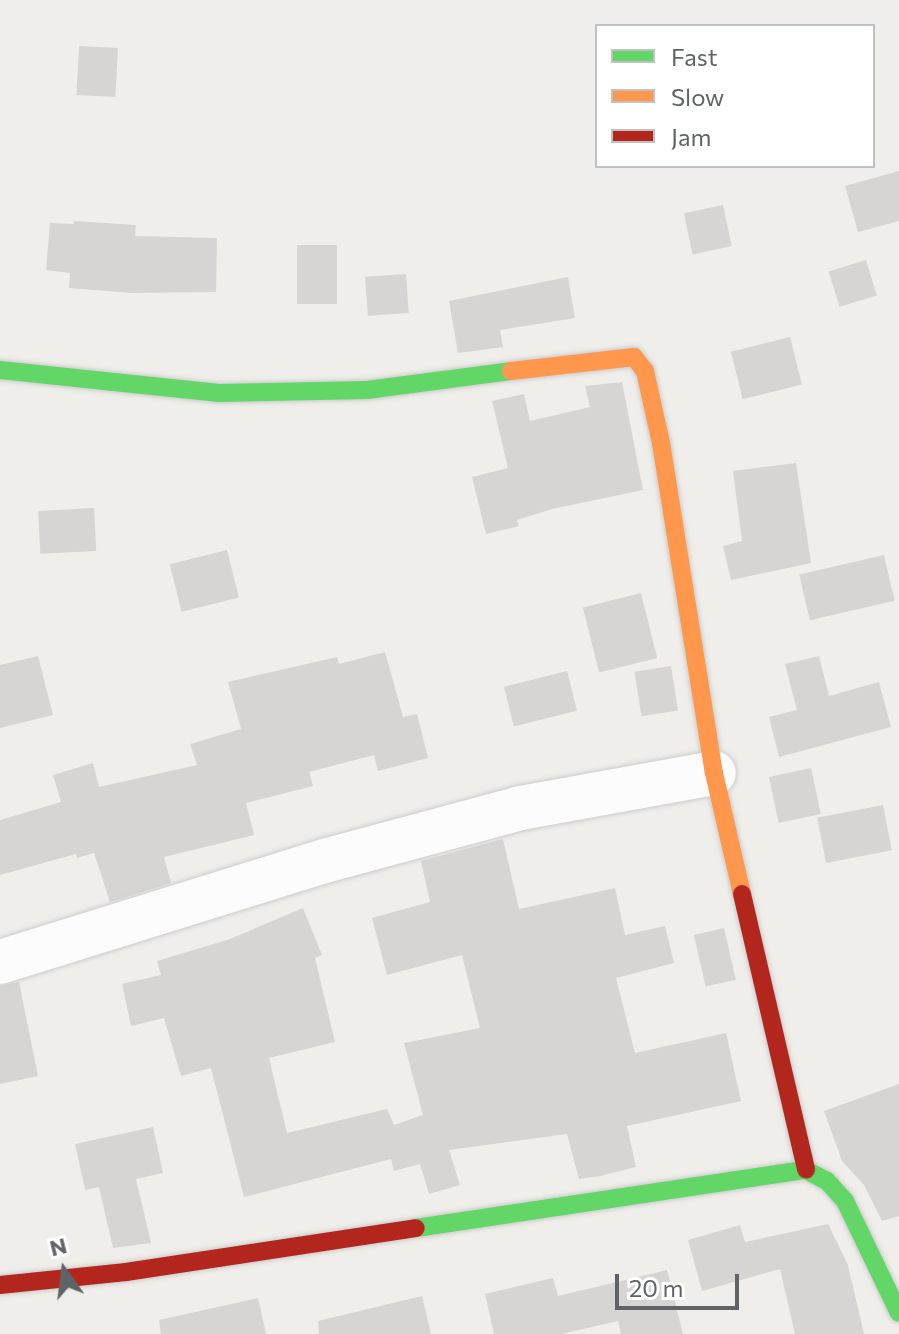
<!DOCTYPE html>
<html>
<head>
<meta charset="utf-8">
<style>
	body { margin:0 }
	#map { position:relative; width:899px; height:1334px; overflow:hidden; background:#efeeea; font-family:Commissioner,sans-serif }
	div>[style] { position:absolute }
	.building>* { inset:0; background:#d6d5d3; transform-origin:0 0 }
	.roads { filter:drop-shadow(0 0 2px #cbcccc) drop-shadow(0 0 2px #cbcccc) }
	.street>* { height:44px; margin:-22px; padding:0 22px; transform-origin:22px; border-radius:22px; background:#fdfcfc }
	.fast>* { height:18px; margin:-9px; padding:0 9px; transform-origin:9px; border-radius:9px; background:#63d668 }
	.slow>* { height:18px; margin:-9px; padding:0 9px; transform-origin:9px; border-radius:9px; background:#ff974d }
	.jam>* { height:18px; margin:-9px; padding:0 9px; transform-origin:9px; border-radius:9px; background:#b3261e }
	span { translate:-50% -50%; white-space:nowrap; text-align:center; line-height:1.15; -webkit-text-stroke:6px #fff; paint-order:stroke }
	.legend { position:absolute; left:595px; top:24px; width:280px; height:144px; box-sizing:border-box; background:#fff; border:2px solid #bfc1c3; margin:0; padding:10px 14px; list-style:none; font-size:24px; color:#5f6368 }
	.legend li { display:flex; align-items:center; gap:16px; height:40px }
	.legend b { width:40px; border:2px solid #bfc1c3 }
	.north { position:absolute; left:24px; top:1230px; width:80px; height:80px; -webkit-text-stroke:6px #fff; paint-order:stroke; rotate:346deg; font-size:22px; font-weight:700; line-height:32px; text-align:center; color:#5f6368 }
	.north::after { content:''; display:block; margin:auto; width:28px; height:36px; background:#5f6368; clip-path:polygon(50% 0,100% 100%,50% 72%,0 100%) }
	.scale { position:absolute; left:615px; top:1274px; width:124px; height:36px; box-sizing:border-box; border:4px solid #5f6368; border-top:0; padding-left:10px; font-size:24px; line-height:28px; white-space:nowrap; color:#5f6368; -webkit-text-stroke:6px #fff; paint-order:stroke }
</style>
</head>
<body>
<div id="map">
	<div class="building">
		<i style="left:79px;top:46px;width:39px;height:49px;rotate:3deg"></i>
		<i style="clip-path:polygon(899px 171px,899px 221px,858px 232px,845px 186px)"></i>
		<i style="left:723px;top:205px;width:42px;height:40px;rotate:78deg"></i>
		<i style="clip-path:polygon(74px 221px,136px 225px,135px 236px,217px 238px,216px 292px,131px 293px,69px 288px,70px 273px,46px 270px,50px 223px,74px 224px)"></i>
		<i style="left:297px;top:245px;width:40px;height:59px"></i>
		<i style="left:866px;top:260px;width:37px;height:39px;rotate:73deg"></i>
		<i style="left:406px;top:274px;width:39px;height:41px;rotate:86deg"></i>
		<i style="clip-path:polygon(568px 277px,575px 318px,500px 330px,503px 347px,458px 353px,449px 301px)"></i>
		<i style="left:790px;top:337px;width:49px;height:61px;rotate:76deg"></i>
		<i style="clip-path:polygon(622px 382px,643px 490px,552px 509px,517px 520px,519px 526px,486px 534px,472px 477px,508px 468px,492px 401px,524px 394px,530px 421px,590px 407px,585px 386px)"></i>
		<i style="clip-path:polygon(796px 463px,811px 563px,731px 580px,723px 546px,742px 541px,733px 471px)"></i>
		<i style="left:94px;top:508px;width:43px;height:56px;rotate:87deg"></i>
		<i style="left:227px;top:550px;width:49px;height:59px;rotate:76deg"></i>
		<i style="left:884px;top:555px;width:47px;height:87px;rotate:77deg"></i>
		<i style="left:641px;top:593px;width:67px;height:60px;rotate:76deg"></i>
		<i style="clip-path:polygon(385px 652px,403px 717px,417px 714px,428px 758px,378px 771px,374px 755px,309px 772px,313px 786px,246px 803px,254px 835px,164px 857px,171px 883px,110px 902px,94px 853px,77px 858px,76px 854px,0 875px,0 820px,61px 802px,53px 775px,93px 763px,99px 787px,197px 765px,190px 744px,241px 729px,228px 682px,337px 657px,339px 664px)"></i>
		<i style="clip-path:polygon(38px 656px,53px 715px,0 728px,0 665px)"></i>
		<i style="clip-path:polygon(819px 656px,829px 696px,879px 682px,891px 727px,779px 757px,769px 717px,797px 710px,785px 664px)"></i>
		<i style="left:671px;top:666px;width:45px;height:37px;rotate:81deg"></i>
		<i style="left:567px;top:671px;width:41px;height:65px;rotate:76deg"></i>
		<i style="left:811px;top:768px;width:47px;height:43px;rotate:78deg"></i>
		<i style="left:883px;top:805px;width:46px;height:67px;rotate:79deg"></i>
		<i style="clip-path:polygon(503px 839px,519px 909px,615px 888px,625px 935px,665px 926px,674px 963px,616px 978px,635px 1053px,726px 1033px,741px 1101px,627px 1126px,636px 1167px,600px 1176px,579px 1179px,567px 1134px,449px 1150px,460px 1185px,429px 1194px,420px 1164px,394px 1171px,391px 1159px,244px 1197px,211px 1068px,181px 1076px,164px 1018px,131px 1026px,122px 984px,161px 975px,157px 961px,230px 939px,303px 908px,322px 955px,315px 958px,335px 1042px,269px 1058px,287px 1133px,387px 1109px,394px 1125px,423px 1115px,404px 1043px,480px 1028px,462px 955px,387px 975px,372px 918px,430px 902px,421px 861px)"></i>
		<i style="left:724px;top:928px;width:53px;height:31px;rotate:77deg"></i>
		<i style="clip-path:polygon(19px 982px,38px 1076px,0 1084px,0 986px)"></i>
		<i style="clip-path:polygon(899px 1084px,899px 1216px,882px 1221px,864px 1185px,842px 1161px,824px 1111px)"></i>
		<i style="clip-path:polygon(153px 1127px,163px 1173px,136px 1179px,151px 1243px,113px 1248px,99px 1187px,85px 1190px,75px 1144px)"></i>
		<i style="clip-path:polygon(828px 1224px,848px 1265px,864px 1334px,795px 1334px,780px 1269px,702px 1291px,688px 1240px,740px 1225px,745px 1242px)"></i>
		<i style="clip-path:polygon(667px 1270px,683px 1334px,621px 1334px,618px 1321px,561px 1334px,494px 1334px,485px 1294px,553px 1278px,558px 1296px)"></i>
		<i style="clip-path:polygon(422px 1296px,431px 1334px,319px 1334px,318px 1321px)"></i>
		<i style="clip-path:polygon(258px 1298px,266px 1334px,161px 1334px,159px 1320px)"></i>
	</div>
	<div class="roads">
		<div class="street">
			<i style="left:0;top:962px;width:343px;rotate:-17.3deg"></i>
			<i style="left:328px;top:860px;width:200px;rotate:-15.1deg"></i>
			<i style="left:521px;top:808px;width:196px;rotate:-10.3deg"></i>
		</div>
		<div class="fast">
			<i style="left:0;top:370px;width:220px;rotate:6deg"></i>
			<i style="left:219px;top:393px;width:148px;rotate:-1.2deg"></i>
			<i style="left:367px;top:390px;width:145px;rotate:-7.5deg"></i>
			<i style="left:416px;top:1228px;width:394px;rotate:-8.5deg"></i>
			<i style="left:806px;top:1170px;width:24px;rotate:28deg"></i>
			<i style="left:827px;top:1181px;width:27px;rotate:48deg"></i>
			<i style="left:845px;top:1201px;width:124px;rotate:64.3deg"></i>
		</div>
		<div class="slow">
			<i style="left:511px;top:371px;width:124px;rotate:-6.5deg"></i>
			<i style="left:634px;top:357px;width:18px;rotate:52deg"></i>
			<i style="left:645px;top:371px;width:74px;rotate:77.5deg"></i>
			<i style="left:661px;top:443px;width:334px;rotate:80.9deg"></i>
			<i style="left:714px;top:773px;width:124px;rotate:77deg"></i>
		</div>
		<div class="jam">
			<i style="left:742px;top:894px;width:283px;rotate:76.9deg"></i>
			<i style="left:0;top:1285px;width:127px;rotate:-5.9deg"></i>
			<i style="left:126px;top:1272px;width:293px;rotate:-8.6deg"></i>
		</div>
	</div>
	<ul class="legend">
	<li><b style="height:10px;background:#63d668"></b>Fast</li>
	<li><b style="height:10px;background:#ff974d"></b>Slow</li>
	<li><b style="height:10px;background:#b3261e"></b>Jam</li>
	</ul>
	<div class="north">N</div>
	<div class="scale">20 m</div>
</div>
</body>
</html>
